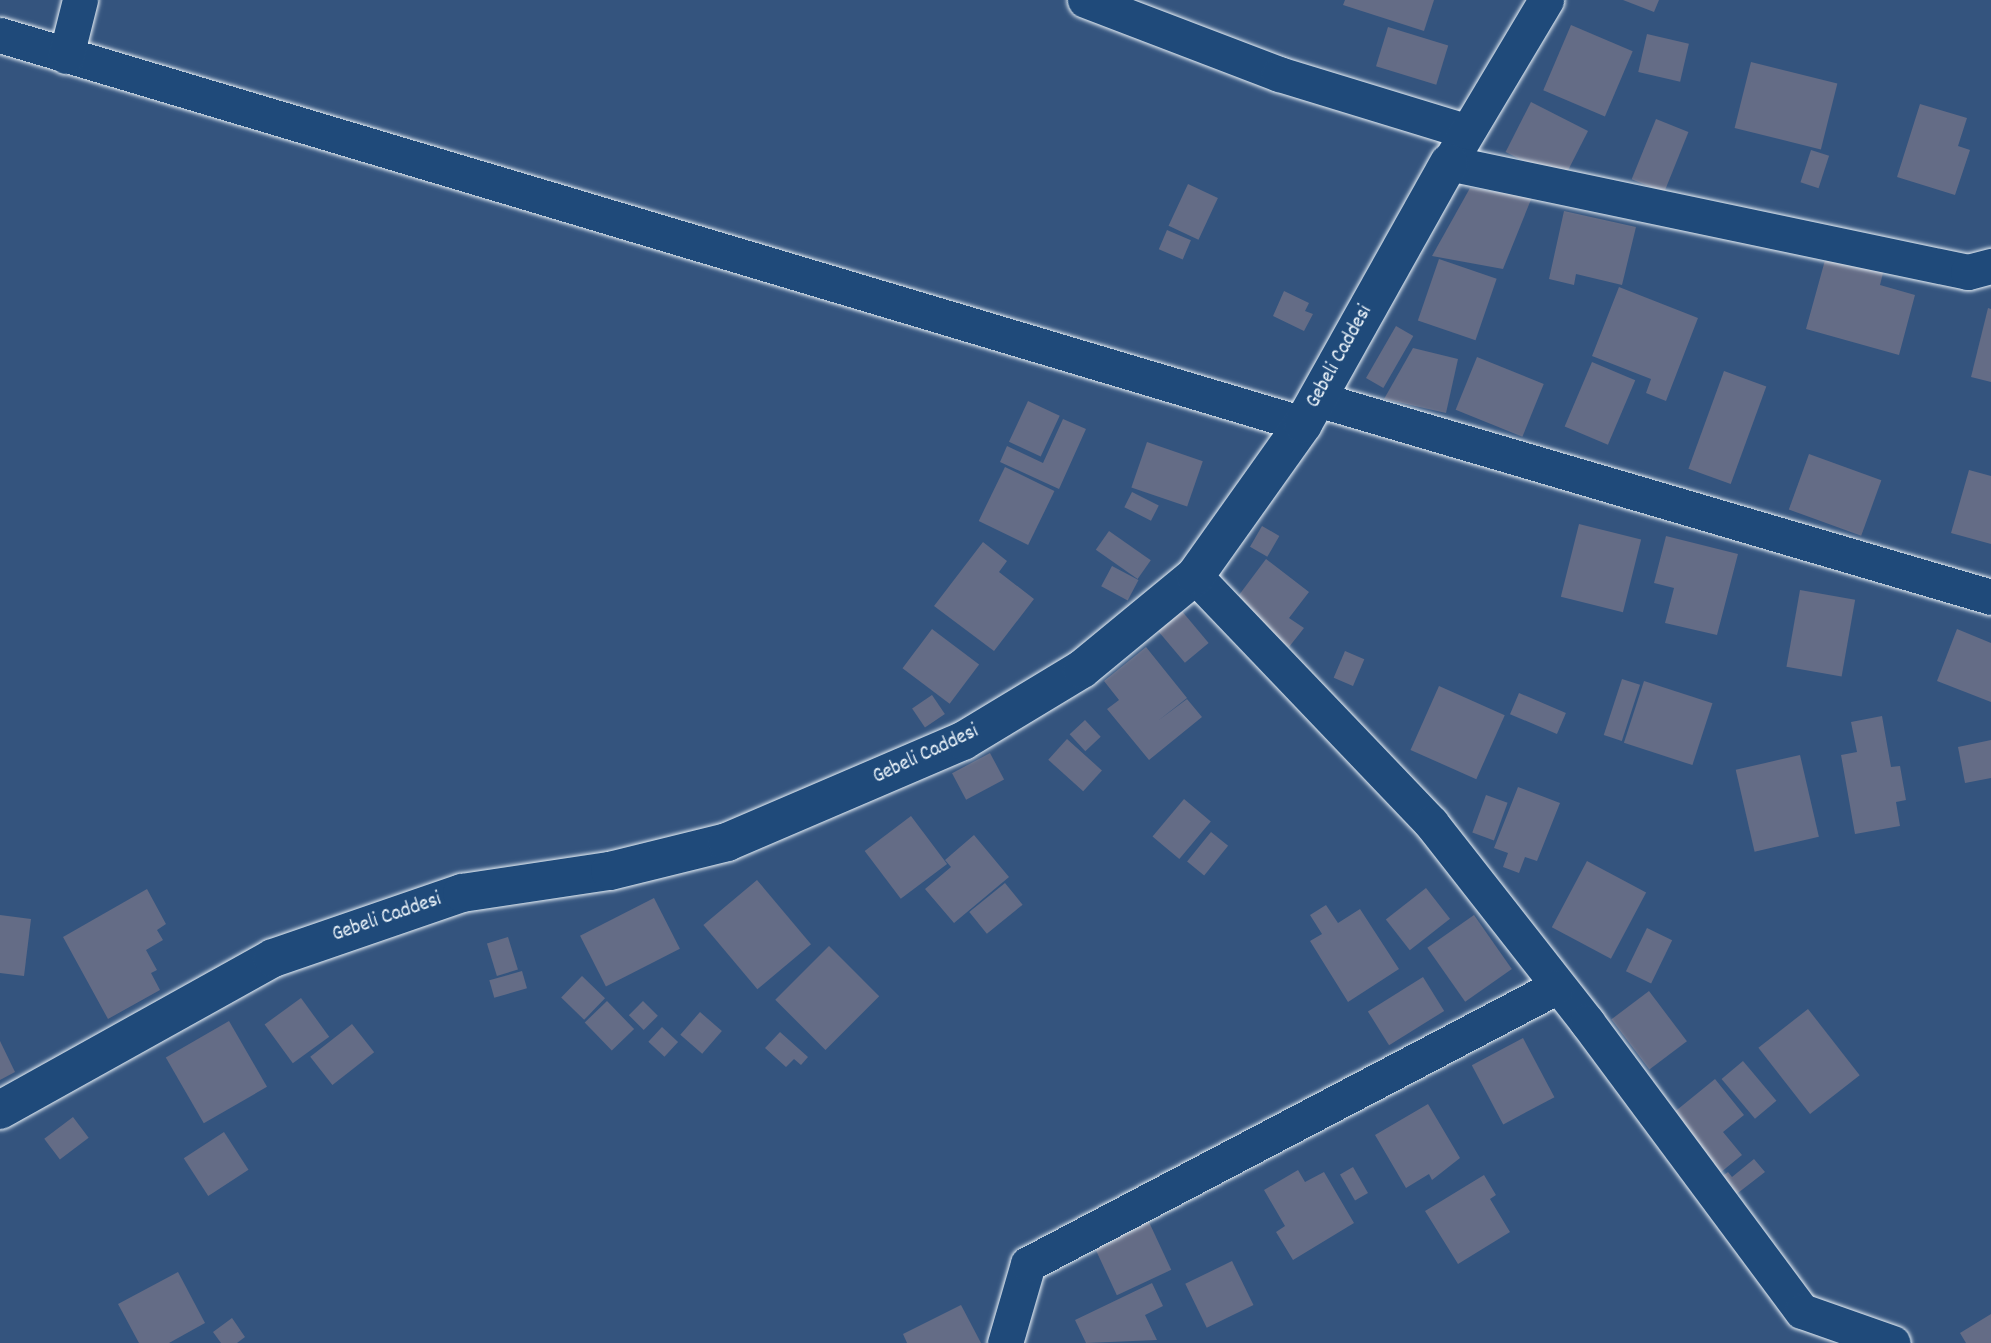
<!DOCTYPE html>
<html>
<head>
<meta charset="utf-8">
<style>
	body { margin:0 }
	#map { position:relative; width:1991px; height:1343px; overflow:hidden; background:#34547e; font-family:Dekko,sans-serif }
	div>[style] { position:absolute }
	.building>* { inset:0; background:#646c86; transform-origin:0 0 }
	.roads { filter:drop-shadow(0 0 2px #e8f1f8) drop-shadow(0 0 2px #e8f1f8) }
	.minor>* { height:35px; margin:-17.5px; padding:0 17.5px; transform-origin:17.5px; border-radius:17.5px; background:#1f4a7a }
	.secondary>* { height:38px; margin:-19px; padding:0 19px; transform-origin:19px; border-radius:19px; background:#1f4a7a }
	span { translate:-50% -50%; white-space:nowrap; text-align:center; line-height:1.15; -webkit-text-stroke:5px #1f4a7a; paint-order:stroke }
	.street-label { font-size:21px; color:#e8f1f8 }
</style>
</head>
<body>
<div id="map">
	<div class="building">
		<i style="clip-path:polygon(1345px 0,1434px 0,1424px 31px,1343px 5px)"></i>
		<i style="clip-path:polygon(1623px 0,1659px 0,1654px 12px)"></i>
		<i style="left:1571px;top:25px;width:67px;height:71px;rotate:23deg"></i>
		<i style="left:1388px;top:27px;width:63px;height:41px;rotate:17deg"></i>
		<i style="left:1647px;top:34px;width:43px;height:39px;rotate:13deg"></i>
		<i style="left:1751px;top:62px;width:89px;height:68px;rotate:14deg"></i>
		<i style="left:1531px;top:102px;width:64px;height:56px;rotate:27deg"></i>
		<i style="clip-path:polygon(1920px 104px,1967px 118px,1958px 146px,1970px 150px,1955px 195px,1897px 177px)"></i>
		<i style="left:1656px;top:119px;width:35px;height:65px;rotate:22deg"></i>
		<i style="left:1811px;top:150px;width:19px;height:34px;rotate:18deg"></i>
		<i style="left:1188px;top:184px;width:33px;height:46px;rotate:25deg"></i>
		<i style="clip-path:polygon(1470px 188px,1532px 197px,1503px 269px,1432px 256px)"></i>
		<i style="clip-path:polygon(1564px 211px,1636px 227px,1622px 285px,1576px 274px,1574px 285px,1549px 279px)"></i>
		<i style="left:1167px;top:230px;width:26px;height:21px;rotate:23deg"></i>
		<i style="clip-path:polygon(1827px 253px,1884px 269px,1880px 285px,1915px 295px,1899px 355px,1806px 329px)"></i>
		<i style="left:1439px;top:259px;width:61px;height:65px;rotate:19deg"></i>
		<i style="clip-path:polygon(1619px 287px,1698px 318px,1666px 401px,1646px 393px,1651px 379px,1592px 356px)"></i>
		<i style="clip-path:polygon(1284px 291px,1309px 303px,1305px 311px,1313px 314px,1304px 331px,1273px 316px)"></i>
		<i style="clip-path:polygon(1988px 308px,1991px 309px,1991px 382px,1971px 377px)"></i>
		<i style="left:1396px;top:326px;width:20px;height:60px;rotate:30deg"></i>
		<i style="clip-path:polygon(1413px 348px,1458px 359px,1446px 413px,1384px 399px)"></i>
		<i style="left:1477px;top:357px;width:72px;height:57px;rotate:22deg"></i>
		<i style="left:1592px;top:362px;width:47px;height:70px;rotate:23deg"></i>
		<i style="left:1724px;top:371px;width:45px;height:104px;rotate:20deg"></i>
		<i style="left:1028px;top:401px;width:35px;height:45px;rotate:25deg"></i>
		<i style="clip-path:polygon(1063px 419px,1086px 429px,1059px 489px,1000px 462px,1007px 446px,1043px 463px)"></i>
		<i style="left:1147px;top:442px;width:59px;height:48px;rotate:19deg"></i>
		<i style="left:1809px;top:454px;width:77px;height:59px;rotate:20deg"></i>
		<i style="left:1005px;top:467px;width:55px;height:60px;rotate:26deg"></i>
		<i style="clip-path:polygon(1969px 470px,1991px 476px,1991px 544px,1951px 533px)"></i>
		<i style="left:1132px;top:492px;width:30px;height:17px;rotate:27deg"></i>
		<i style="left:1579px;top:524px;width:64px;height:75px;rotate:14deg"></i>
		<i style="left:1262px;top:526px;width:20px;height:24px;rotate:30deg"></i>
		<i style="left:1109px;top:531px;width:51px;height:23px;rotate:35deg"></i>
		<i style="clip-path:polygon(1666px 536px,1738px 554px,1717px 635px,1665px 623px,1674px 588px,1654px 583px)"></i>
		<i style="clip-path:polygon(983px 542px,1007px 561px,999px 572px,1034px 599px,994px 651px,934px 606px)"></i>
		<i style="clip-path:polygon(1266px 559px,1309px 592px,1289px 618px,1304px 628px,1289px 647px,1233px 603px)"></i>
		<i style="left:1112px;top:566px;width:30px;height:23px;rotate:28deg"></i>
		<i style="left:1800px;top:590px;width:56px;height:78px;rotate:10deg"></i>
		<i style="left:1181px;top:610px;width:43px;height:31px;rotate:50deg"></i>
		<i style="left:932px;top:629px;width:59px;height:49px;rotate:37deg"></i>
		<i style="clip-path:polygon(1957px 629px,1991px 643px,1991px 702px,1937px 681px)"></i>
		<i style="clip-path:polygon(1146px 647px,1187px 698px,1159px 720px,1187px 699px,1202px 717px,1149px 760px,1107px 709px,1119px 700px,1104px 681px)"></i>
		<i style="left:1345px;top:651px;width:21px;height:29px;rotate:23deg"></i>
		<i style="left:1622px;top:679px;width:19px;height:59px;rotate:18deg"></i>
		<i style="left:1644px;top:681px;width:72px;height:65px;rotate:18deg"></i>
		<i style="left:1439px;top:686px;width:72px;height:70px;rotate:24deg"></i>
		<i style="left:1519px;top:693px;width:51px;height:23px;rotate:23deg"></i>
		<i style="left:932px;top:695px;width:23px;height:24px;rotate:56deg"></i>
		<i style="clip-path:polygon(1882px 716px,1891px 767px,1900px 766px,1906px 800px,1896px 802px,1900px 826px,1855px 834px,1841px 755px,1857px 752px,1851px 722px)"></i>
		<i style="left:1085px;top:720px;width:23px;height:21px;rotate:47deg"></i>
		<i style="left:1067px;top:739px;width:47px;height:28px;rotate:42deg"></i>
		<i style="clip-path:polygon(1991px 740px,1991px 778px,1965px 783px,1958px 747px)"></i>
		<i style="left:990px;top:753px;width:30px;height:43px;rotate:62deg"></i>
		<i style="left:1800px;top:755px;width:84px;height:66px;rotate:77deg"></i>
		<i style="clip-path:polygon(1518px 787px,1560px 803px,1537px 861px,1525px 857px,1519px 873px,1503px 867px,1508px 853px,1494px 848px)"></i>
		<i style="left:1486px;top:795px;width:23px;height:40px;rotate:20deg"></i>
		<i style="left:1184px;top:799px;width:35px;height:49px;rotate:40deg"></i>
		<i style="left:911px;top:816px;width:60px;height:58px;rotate:53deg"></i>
		<i style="left:1211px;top:832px;width:22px;height:38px;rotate:39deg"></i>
		<i style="clip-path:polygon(974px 835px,1009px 877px,954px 923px,925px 889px,951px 867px,945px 860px)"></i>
		<i style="left:1587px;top:861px;width:67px;height:75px;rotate:28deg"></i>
		<i style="left:757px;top:880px;width:84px;height:70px;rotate:50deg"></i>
		<i style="left:1005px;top:883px;width:28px;height:46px;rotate:51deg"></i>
		<i style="left:1426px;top:888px;width:39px;height:51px;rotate:52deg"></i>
		<i style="clip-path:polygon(147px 889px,166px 924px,157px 930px,163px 940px,146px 950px,157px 970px,151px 973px,160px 990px,108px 1019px,63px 937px)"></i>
		<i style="left:654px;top:898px;width:57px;height:83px;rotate:63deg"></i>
		<i style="clip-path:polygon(1326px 905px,1338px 923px,1360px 909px,1399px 969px,1348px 1002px,1310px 941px,1322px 934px,1310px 915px)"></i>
		<i style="clip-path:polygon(0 915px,31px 919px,24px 976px,0 973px)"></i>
		<i style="left:1474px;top:915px;width:66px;height:57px;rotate:55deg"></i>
		<i style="left:1647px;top:928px;width:28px;height:48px;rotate:26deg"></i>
		<i style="left:508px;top:937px;width:34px;height:22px;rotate:73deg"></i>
		<i style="left:829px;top:946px;width:71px;height:76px;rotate:45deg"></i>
		<i style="left:522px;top:971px;width:18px;height:34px;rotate:74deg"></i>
		<i style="left:582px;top:976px;width:32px;height:30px;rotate:44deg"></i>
		<i style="left:1423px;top:977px;width:40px;height:65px;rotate:58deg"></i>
		<i style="left:1649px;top:991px;width:63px;height:47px;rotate:53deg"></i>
		<i style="left:301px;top:998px;width:48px;height:45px;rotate:54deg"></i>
		<i style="left:607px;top:1001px;width:39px;height:31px;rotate:46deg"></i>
		<i style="left:643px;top:1001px;width:21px;height:20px;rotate:45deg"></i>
		<i style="left:1808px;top:1009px;width:84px;height:63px;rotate:52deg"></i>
		<i style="left:700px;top:1012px;width:29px;height:30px;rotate:41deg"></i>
		<i style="left:229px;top:1021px;width:76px;height:73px;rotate:60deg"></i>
		<i style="left:352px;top:1024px;width:36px;height:53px;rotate:52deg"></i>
		<i style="left:662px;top:1027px;width:22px;height:20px;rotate:43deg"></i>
		<i style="clip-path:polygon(780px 1032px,808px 1057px,801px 1065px,794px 1059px,786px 1067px,765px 1048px)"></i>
		<i style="left:1523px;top:1038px;width:67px;height:58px;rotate:62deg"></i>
		<i style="clip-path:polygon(0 1041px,15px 1072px,0 1080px)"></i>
		<i style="left:1743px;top:1061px;width:52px;height:28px;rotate:50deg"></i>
		<i style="clip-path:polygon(1715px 1079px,1744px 1115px,1723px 1132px,1742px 1155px,1715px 1177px,1667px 1118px)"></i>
		<i style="clip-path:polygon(1428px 1104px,1460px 1158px,1432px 1180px,1429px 1174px,1406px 1188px,1375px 1135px)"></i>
		<i style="left:73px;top:1117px;width:26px;height:36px;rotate:53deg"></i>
		<i style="left:224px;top:1132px;width:45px;height:48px;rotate:57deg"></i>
		<i style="clip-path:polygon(1754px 1159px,1765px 1172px,1734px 1196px,1720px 1178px,1728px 1172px,1732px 1177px)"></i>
		<i style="left:1353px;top:1167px;width:30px;height:15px;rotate:60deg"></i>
		<i style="clip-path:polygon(1298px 1170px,1305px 1182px,1324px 1172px,1354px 1223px,1293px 1260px,1276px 1232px,1285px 1226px,1264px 1190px)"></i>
		<i style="clip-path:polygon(1484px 1175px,1496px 1195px,1490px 1199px,1510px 1232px,1458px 1264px,1425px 1211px)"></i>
		<i style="left:1148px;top:1220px;width:55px;height:60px;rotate:65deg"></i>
		<i style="left:1232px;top:1261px;width:49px;height:52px;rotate:64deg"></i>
		<i style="clip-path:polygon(178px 1272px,205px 1323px,169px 1343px,139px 1343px,118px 1304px)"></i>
		<i style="clip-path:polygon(1152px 1283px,1163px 1306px,1145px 1315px,1157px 1340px,1086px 1343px,1075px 1320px)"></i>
		<i style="clip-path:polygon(961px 1305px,981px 1343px,907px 1343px,903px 1334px)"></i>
		<i style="clip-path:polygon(1991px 1314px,1991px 1343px,1966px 1343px,1960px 1333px)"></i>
		<i style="clip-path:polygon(232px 1318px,245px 1337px,237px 1343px,221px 1343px,213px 1332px)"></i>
	</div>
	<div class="roads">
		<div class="minor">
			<i style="left:1085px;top:0;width:208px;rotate:20.9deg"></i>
			<i style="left:1279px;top:74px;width:195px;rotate:17deg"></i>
			<i style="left:1546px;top:0;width:190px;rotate:120.8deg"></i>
			<i style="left:1449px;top:163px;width:530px;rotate:11.86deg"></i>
			<i style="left:1968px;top:272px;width:24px;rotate:-15deg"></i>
			<i style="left:0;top:35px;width:1360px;rotate:16.62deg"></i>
			<i style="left:66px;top:56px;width:58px;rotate:-76deg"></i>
			<i style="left:1317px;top:399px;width:702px;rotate:16.37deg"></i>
			<i style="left:1195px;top:576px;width:342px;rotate:46.3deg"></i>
			<i style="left:1431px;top:823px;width:253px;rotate:51.9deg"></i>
			<i style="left:1587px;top:1022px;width:360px;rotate:53.4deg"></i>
			<i style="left:1802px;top:1311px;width:96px;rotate:19.4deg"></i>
			<i style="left:1005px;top:1343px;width:82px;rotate:-73.8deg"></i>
			<i style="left:1028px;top:1264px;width:596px;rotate:-27.68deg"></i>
		</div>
		<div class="secondary">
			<i style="left:0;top:1110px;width:312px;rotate:-29.1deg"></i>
			<i style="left:273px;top:958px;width:200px;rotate:-19deg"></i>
			<i style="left:462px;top:893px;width:150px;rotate:-8.5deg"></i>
			<i style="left:610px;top:871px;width:121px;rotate:-13.9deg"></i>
			<i style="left:727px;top:842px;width:257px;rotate:-23.2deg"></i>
			<i style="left:963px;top:741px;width:139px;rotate:-31.2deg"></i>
			<i style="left:1082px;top:669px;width:146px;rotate:-39.5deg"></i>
			<i style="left:1195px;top:576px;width:186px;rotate:-54.6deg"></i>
			<i style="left:1303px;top:424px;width:299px;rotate:-60.8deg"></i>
		</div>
	</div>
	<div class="street-label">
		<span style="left:1340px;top:357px;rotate:-61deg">Gebeli Caddesi</span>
		<span style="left:926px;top:755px;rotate:-25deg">Gebeli Caddesi</span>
		<span style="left:387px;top:918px;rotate:-19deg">Gebeli Caddesi</span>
	</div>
</div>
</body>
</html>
